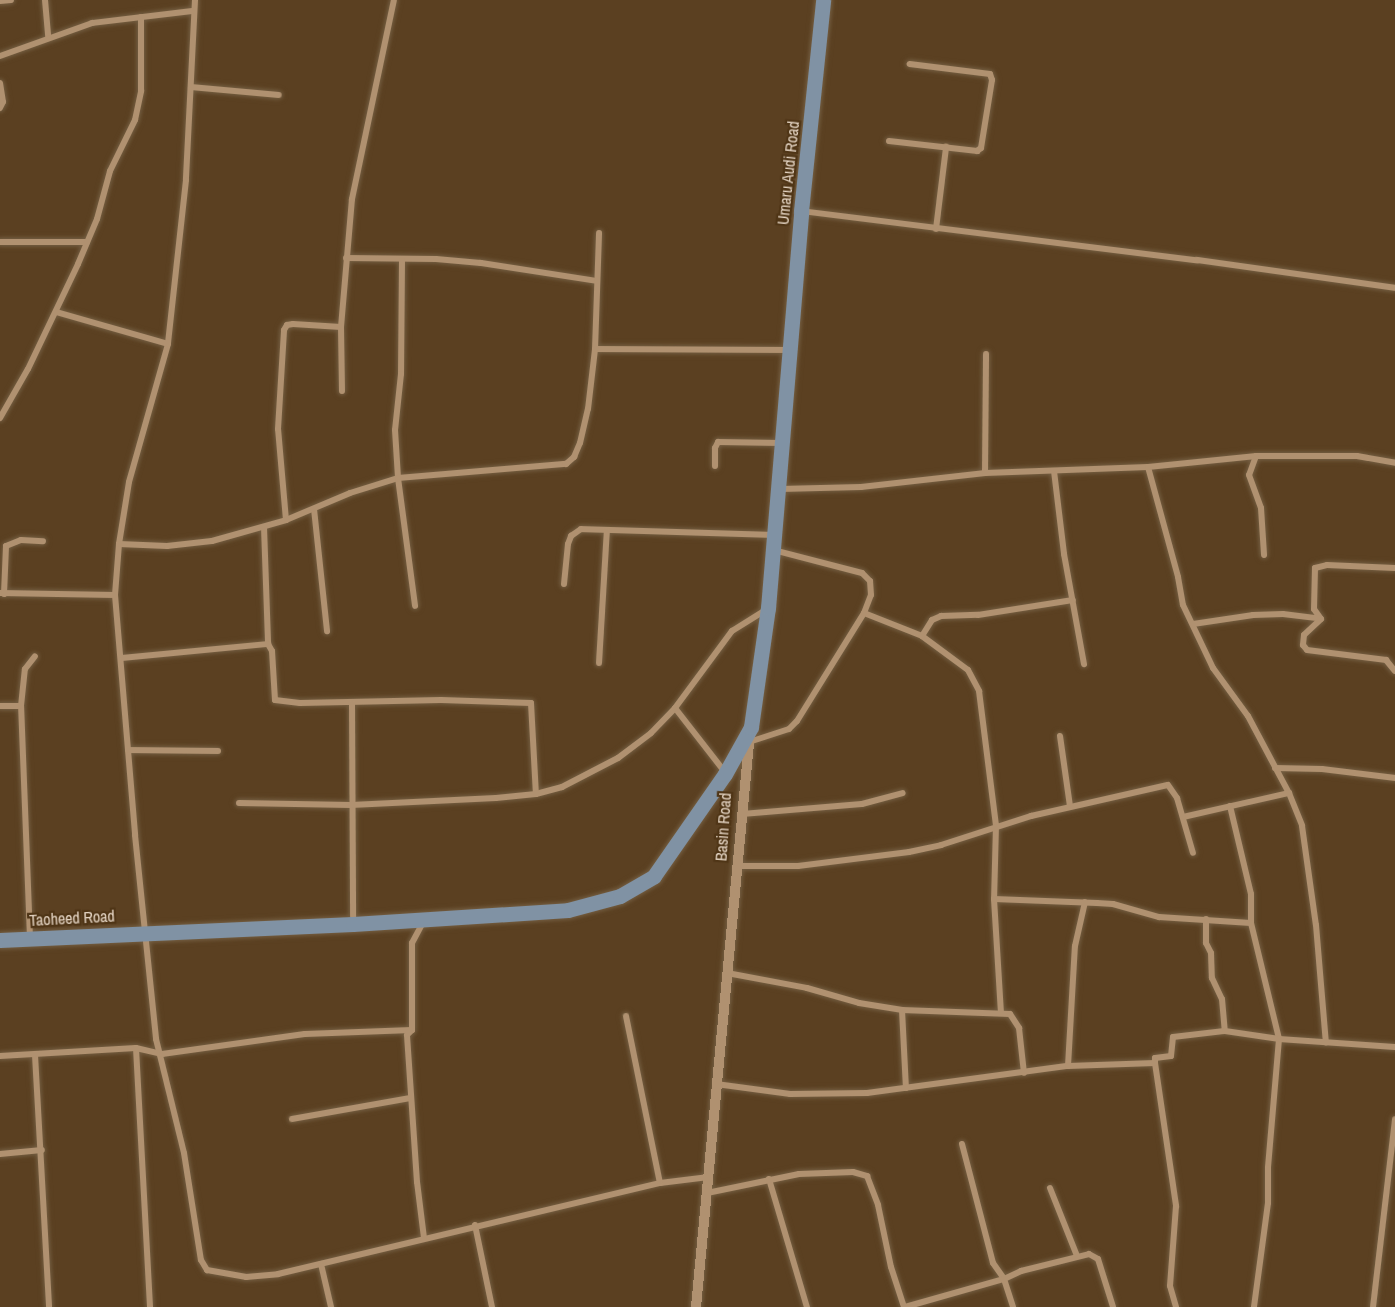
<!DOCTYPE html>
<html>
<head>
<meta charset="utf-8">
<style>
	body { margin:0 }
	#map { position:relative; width:1395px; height:1307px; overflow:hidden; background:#5b4021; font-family:"Archivo Narrow",sans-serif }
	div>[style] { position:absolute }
	.roads { filter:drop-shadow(0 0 2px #745e42) drop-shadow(0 0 2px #745e42) }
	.minor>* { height:6px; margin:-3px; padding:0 3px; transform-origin:3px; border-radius:3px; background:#b09170 }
	.tertiary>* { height:10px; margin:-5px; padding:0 5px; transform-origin:5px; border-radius:5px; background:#b09170 }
	.primary>* { height:15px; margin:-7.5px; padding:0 7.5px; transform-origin:7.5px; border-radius:7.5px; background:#8092a4 }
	span { translate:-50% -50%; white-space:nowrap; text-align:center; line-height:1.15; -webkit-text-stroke:4.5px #4f3516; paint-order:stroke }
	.street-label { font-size:16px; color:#e4d4c3 }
</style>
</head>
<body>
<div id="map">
	<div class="roads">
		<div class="minor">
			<i style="left:45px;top:0;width:38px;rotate:85deg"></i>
			<i style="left:195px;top:0;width:180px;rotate:92.9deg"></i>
			<i style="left:186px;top:180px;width:165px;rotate:96.3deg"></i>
			<i style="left:168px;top:344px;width:143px;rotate:105.8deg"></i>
			<i style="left:129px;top:482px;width:63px;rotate:99.2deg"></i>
			<i style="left:119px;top:544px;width:51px;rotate:94.5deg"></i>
			<i style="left:115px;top:595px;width:241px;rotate:85.2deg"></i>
			<i style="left:135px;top:835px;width:205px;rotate:84.1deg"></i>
			<i style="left:156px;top:1039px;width:117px;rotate:76.2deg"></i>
			<i style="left:184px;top:1153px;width:108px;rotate:81deg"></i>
			<i style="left:201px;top:1260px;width:12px;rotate:59deg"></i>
			<i style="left:207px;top:1270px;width:40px;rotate:10deg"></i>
			<i style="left:246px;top:1277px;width:32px;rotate:-5deg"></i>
			<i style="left:278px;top:1274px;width:393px;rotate:-13.4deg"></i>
			<i style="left:660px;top:1183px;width:49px;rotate:-7deg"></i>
			<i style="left:0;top:1px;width:11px;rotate:-5deg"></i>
			<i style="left:0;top:56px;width:98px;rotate:-19.7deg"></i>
			<i style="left:92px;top:23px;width:102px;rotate:-6.8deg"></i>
			<i style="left:0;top:83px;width:19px;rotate:81deg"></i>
			<i style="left:3px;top:102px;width:7px;rotate:117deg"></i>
			<i style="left:191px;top:87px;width:88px;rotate:5.2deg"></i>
			<i style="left:889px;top:141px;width:89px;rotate:6.5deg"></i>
			<i style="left:977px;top:151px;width:5px;rotate:-37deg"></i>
			<i style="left:981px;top:148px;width:69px;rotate:-80.8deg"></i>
			<i style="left:992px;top:80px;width:6px;rotate:-108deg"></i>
			<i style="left:990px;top:74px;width:81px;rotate:-172.9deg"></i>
			<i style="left:801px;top:211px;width:399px;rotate:7.1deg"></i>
			<i style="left:1197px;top:260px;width:200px;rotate:8deg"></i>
			<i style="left:936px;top:229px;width:83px;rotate:-83deg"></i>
			<i style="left:0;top:242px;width:87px"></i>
			<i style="left:346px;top:258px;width:90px;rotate:0.6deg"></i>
			<i style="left:436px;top:259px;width:45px;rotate:5.1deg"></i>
			<i style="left:481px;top:263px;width:117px;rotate:8.8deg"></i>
			<i style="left:402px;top:261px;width:113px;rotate:90.5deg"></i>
			<i style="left:401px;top:374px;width:56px;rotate:96.1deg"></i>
			<i style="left:395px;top:430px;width:48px;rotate:86.4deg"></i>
			<i style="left:398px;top:478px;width:129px;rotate:82.4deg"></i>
			<i style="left:56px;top:312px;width:116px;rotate:15.9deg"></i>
			<i style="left:595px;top:349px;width:194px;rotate:0.3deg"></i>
			<i style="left:342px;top:391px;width:64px;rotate:-90.9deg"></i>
			<i style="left:341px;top:327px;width:128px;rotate:-85.1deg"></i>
			<i style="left:352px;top:199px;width:203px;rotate:-78.1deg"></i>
			<i style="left:0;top:418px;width:56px;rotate:-60.3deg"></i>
			<i style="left:28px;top:369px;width:116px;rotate:-64.5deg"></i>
			<i style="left:78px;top:264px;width:49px;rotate:-67.1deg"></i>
			<i style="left:97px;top:219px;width:50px;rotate:-74.8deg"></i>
			<i style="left:110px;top:171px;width:57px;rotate:-63.9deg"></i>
			<i style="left:135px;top:120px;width:30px;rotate:-78deg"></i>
			<i style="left:141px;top:91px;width:74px;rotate:-90deg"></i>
			<i style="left:1256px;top:456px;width:20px;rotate:110deg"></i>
			<i style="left:1249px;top:475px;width:35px;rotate:70deg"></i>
			<i style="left:1261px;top:508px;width:47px;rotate:86.3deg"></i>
			<i style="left:715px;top:466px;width:18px;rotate:-90deg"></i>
			<i style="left:715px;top:448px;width:7px;rotate:-63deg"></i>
			<i style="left:718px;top:442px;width:63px;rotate:0.9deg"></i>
			<i style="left:1148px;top:467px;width:114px;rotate:74.7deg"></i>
			<i style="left:1178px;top:577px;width:28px;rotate:80deg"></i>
			<i style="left:1183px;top:605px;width:70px;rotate:64.5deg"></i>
			<i style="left:1213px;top:668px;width:59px;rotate:53.9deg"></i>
			<i style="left:1248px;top:716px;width:87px;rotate:62deg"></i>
			<i style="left:1289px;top:793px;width:35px;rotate:68deg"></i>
			<i style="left:1302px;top:826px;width:100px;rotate:82deg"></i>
			<i style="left:1316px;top:925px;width:118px;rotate:85.2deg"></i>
			<i style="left:1054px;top:471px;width:84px;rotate:83.1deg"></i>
			<i style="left:1064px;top:554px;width:112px;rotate:79.7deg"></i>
			<i style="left:985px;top:473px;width:119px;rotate:-89.5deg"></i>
			<i style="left:780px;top:489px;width:81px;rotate:-1.4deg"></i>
			<i style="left:861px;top:487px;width:125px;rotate:-6.4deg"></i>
			<i style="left:985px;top:473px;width:163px;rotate:-2.1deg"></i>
			<i style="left:1148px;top:467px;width:109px;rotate:-5.8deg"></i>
			<i style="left:1256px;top:456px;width:101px"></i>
			<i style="left:1357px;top:456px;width:39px;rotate:10deg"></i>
			<i style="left:314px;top:509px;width:123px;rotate:83.9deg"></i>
			<i style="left:286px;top:520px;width:91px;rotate:-95deg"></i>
			<i style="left:278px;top:429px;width:99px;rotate:-86.5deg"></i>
			<i style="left:284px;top:330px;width:6px;rotate:-59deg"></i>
			<i style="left:287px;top:325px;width:6px;rotate:-9deg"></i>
			<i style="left:293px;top:324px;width:48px;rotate:3.6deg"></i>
			<i style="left:264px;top:527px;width:117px;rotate:88deg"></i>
			<i style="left:268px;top:644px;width:8px;rotate:60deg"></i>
			<i style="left:272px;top:651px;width:49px;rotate:86.5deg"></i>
			<i style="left:275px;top:700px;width:25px;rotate:7deg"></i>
			<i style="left:300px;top:703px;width:141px;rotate:-1.2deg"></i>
			<i style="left:441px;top:700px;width:90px;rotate:1.9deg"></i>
			<i style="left:531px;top:703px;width:91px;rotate:86.9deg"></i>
			<i style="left:119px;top:544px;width:48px;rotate:2.4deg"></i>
			<i style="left:167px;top:546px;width:45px;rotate:-6.3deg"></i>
			<i style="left:212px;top:541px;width:77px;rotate:-15.8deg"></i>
			<i style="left:286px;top:520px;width:69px;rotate:-22.9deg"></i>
			<i style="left:350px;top:493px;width:50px;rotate:-17.4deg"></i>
			<i style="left:398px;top:478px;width:169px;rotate:-4.8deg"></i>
			<i style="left:566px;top:464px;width:11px;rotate:-41deg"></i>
			<i style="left:574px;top:457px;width:15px;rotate:-67deg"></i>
			<i style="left:580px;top:443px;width:35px;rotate:-77deg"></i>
			<i style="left:588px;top:409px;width:60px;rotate:-83.3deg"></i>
			<i style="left:595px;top:349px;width:116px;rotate:-88deg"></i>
			<i style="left:564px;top:584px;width:40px;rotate:-84.3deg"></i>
			<i style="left:568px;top:544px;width:9px;rotate:-69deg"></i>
			<i style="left:571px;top:536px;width:12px;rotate:-35deg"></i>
			<i style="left:581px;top:529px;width:191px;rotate:1.8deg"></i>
			<i style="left:0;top:593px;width:115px;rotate:1deg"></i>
			<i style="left:4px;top:594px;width:48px;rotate:-87.6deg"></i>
			<i style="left:6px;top:546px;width:16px;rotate:-22deg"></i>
			<i style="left:21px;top:540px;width:22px;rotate:3deg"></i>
			<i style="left:864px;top:613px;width:62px;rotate:21.6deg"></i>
			<i style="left:922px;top:636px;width:57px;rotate:36.5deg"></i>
			<i style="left:968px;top:670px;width:24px;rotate:62deg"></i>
			<i style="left:979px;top:691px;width:135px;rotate:82.8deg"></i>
			<i style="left:996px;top:825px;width:74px;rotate:91.5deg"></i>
			<i style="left:994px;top:899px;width:114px;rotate:86.5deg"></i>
			<i style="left:1321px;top:619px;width:23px;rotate:137deg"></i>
			<i style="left:1304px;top:635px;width:10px;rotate:96deg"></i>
			<i style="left:1303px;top:645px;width:6px;rotate:51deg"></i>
			<i style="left:1307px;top:650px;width:80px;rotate:7.2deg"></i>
			<i style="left:1386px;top:660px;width:14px;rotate:51deg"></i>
			<i style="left:1321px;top:619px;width:12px;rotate:-125deg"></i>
			<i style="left:1314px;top:609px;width:41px;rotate:-88.6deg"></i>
			<i style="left:1315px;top:568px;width:12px;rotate:-14deg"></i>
			<i style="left:1327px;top:565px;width:68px;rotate:2.5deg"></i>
			<i style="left:1193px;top:624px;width:61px;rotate:-8.5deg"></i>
			<i style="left:1253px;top:615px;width:30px;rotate:-2deg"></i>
			<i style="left:1283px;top:614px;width:38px;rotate:7deg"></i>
			<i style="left:922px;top:636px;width:19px;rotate:-58deg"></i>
			<i style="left:932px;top:620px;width:10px;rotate:-24deg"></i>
			<i style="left:941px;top:616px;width:37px;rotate:-2deg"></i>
			<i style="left:978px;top:615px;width:96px;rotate:-9deg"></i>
			<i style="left:122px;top:658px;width:147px;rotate:-5.5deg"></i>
			<i style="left:599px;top:663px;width:133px;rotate:-86.6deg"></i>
			<i style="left:352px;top:703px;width:220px;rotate:89.7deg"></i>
			<i style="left:0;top:706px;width:21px"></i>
			<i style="left:675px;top:708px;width:80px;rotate:52.1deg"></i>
			<i style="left:1060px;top:736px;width:71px;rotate:81.9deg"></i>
			<i style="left:749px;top:742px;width:42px;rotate:-18deg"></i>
			<i style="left:789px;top:729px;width:11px;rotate:-45deg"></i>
			<i style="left:797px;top:721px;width:127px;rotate:-58.2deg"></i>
			<i style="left:864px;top:613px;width:19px;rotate:-69deg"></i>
			<i style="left:871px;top:595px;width:14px;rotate:-94deg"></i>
			<i style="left:870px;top:581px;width:11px;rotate:-135deg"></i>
			<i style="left:862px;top:573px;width:92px;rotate:-165.5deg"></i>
			<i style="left:128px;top:750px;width:90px;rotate:0.6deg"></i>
			<i style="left:1275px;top:768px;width:47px;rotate:1.2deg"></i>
			<i style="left:1322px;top:769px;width:74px;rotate:7deg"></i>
			<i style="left:239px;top:803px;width:112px;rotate:1deg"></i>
			<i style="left:351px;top:805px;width:145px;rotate:-2.8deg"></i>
			<i style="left:496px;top:798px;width:40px;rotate:-5.7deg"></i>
			<i style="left:536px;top:794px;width:27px;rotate:-15deg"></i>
			<i style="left:562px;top:787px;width:63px;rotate:-27.4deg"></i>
			<i style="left:618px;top:758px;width:41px;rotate:-37.1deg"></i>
			<i style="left:651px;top:733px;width:35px;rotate:-46deg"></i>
			<i style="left:675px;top:708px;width:96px;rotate:-53.5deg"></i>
			<i style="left:732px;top:631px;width:39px;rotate:-32deg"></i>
			<i style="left:1230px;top:806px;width:90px;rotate:76.6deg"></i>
			<i style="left:1251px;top:894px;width:29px;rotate:90deg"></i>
			<i style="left:1251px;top:923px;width:119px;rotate:76.4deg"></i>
			<i style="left:1279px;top:1039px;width:129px;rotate:94.9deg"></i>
			<i style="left:1268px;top:1168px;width:35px;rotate:90deg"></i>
			<i style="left:1268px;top:1203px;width:105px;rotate:97.7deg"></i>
			<i style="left:742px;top:814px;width:120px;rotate:-4.8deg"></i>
			<i style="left:862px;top:804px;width:42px;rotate:-15deg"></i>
			<i style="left:1183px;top:817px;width:109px;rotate:-12.8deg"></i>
			<i style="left:738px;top:866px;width:60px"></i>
			<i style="left:798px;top:866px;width:112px;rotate:-7.2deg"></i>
			<i style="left:909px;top:852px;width:33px;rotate:-12deg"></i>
			<i style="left:941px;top:845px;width:95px;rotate:-17.9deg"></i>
			<i style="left:1031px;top:816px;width:140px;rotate:-12.8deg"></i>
			<i style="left:1168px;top:785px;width:16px;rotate:55deg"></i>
			<i style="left:1177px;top:798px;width:57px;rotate:73.8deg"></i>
			<i style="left:994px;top:899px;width:103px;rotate:2.2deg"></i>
			<i style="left:1097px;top:903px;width:16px;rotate:4deg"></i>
			<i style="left:1113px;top:904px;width:48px;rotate:15.8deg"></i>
			<i style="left:1159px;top:917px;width:92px;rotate:3.7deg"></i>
			<i style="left:1206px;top:919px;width:24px;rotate:90deg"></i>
			<i style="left:1206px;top:943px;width:11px;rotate:63deg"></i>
			<i style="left:1211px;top:953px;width:25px;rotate:88deg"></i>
			<i style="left:1212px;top:978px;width:23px;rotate:65deg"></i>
			<i style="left:1222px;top:999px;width:32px;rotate:85deg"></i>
			<i style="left:30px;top:938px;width:232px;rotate:-92.2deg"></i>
			<i style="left:21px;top:706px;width:37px;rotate:-84deg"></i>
			<i style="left:25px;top:669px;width:16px;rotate:-52deg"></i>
			<i style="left:727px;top:973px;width:81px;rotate:10.6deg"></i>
			<i style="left:807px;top:988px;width:54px;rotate:16.1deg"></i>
			<i style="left:859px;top:1003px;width:44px;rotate:9.2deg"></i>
			<i style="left:902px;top:1010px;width:108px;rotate:2.1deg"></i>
			<i style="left:1010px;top:1014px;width:17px;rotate:57deg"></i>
			<i style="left:1019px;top:1028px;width:45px;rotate:83.7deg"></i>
			<i style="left:902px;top:1010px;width:78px;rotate:87.1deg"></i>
			<i style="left:626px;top:1016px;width:170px;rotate:78.5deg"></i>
			<i style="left:136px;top:1048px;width:259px;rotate:86.9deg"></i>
			<i style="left:35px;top:1055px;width:252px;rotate:86.8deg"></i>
			<i style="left:0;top:1056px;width:136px;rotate:-3.4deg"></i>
			<i style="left:136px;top:1048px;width:27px;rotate:13deg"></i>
			<i style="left:162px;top:1054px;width:144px;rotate:-8deg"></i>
			<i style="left:305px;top:1034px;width:107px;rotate:-2.1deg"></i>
			<i style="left:1155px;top:1063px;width:145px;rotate:81.6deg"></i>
			<i style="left:1176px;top:1206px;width:80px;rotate:94.3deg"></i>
			<i style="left:1170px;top:1286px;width:22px;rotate:74deg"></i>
			<i style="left:1068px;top:1066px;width:120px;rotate:-86.7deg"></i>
			<i style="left:1075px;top:946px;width:45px;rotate:-77.2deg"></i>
			<i style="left:716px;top:1084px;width:75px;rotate:7.7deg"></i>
			<i style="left:790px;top:1094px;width:77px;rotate:-0.7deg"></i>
			<i style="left:867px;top:1093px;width:203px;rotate:-7.7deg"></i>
			<i style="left:1068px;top:1066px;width:87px;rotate:-2deg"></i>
			<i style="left:1155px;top:1063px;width:5px;rotate:-90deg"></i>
			<i style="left:1155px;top:1058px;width:16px;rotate:-7deg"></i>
			<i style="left:1171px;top:1056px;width:19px;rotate:-84deg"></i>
			<i style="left:1173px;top:1037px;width:52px;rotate:-6.6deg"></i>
			<i style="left:1225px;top:1031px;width:55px;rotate:8.4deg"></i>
			<i style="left:1279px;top:1039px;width:116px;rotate:3.9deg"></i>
			<i style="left:292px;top:1119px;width:120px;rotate:-10.1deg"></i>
			<i style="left:962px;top:1144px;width:123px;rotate:75.4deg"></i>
			<i style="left:993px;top:1263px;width:19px;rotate:55deg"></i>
			<i style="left:1004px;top:1279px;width:29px;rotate:72deg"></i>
			<i style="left:0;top:1154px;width:42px;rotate:-5.4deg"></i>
			<i style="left:769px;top:1179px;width:134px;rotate:73.5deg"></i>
			<i style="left:1050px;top:1188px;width:73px;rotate:68.3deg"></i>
			<i style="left:707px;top:1193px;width:94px;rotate:-11.7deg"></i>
			<i style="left:799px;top:1174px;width:54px;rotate:-2.1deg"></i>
			<i style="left:853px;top:1172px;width:15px;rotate:16deg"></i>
			<i style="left:867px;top:1176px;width:31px;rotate:69deg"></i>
			<i style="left:878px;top:1205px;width:63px;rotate:78.2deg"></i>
			<i style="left:891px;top:1267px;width:42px;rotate:72deg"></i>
			<i style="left:475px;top:1225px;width:84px;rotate:78.3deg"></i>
			<i style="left:424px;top:1238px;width:56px;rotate:-97.1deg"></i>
			<i style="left:417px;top:1182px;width:147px;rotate:-93.9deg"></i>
			<i style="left:407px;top:1035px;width:7px;rotate:-45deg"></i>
			<i style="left:412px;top:1030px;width:87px;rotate:-90deg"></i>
			<i style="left:412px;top:943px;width:26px;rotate:-62deg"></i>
			<i style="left:321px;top:1264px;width:44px;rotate:76.9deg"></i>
			<i style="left:905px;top:1307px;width:103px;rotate:-15.8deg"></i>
			<i style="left:1004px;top:1279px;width:19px;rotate:-25deg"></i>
			<i style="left:1021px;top:1271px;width:70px;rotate:-14deg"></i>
			<i style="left:1089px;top:1254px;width:10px;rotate:29deg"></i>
			<i style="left:1098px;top:1259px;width:50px;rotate:72.6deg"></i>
			<i style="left:1373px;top:1307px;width:189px;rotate:-83.3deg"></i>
		</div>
		<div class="tertiary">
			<i style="left:696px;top:1307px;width:577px;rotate:-84.63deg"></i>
		</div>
		<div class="primary">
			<i style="left:0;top:940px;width:353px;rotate:-2.6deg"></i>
			<i style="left:353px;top:924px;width:215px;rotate:-3.7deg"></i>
			<i style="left:568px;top:910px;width:54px;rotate:-15.1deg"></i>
			<i style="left:620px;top:896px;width:39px;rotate:-30deg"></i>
			<i style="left:654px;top:876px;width:124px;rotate:-55.2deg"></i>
			<i style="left:725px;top:774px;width:54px;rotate:-61deg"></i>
			<i style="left:751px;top:727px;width:120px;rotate:-81.9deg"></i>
			<i style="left:768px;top:608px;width:398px;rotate:-85.2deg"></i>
			<i style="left:801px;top:211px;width:212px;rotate:-84deg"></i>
		</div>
	</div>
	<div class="street-label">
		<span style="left:788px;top:173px;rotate:-84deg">Umaru Audi Road</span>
		<span style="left:723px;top:827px;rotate:-86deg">Basin Road</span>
		<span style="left:72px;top:918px;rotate:-3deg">Taoheed Road</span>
	</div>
</div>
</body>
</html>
